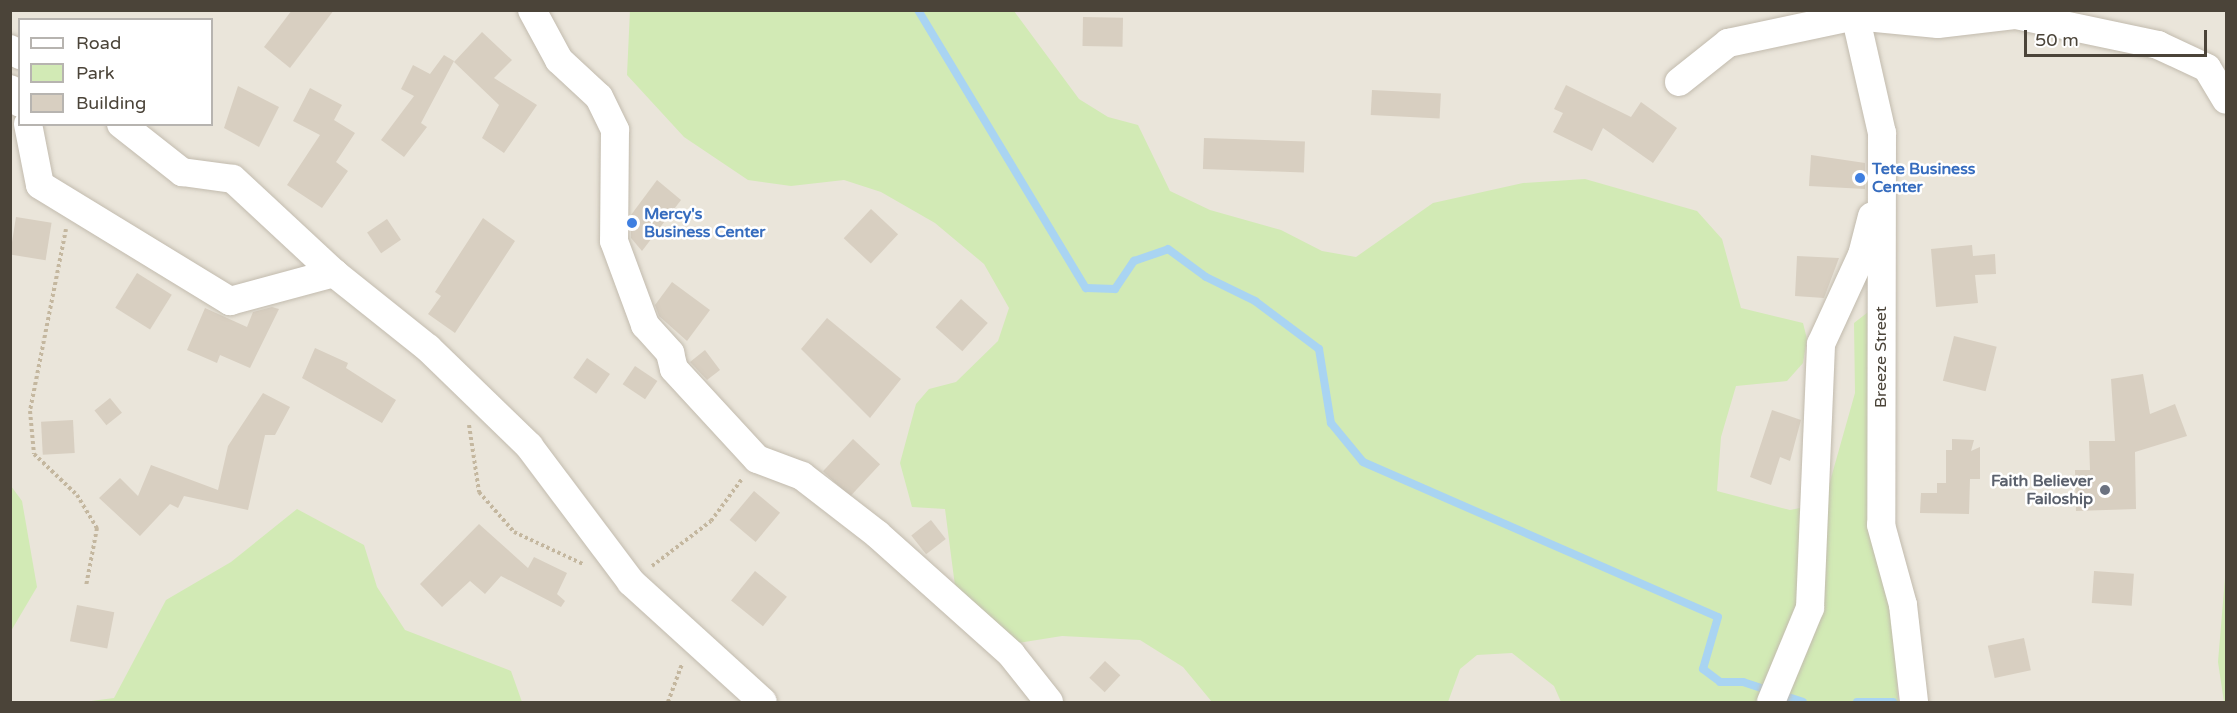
<!DOCTYPE html>
<html>
<head>
<meta charset="utf-8">
<style>
	body { margin:0 }
	#map { position:relative; width:2237px; height:713px; overflow:hidden; background:#f6f3ec; font-family:"Varela Round",sans-serif }
	div>[style] { position:absolute }
	.residential>* { inset:0; background:#eae5da }
	.green>* { inset:0; background:#d2eab5 }
	.stream>* { height:8px; margin:-4px; padding:0 4px; transform-origin:4px; border-radius:4px; background:#a9d4f2 }
	.building>* { inset:0; background:#d8cfc1; transform-origin:0 0 }
	.path>* { height:4px; margin-top:-2px; transform-origin:0; background:repeating-linear-gradient(90deg,#c4b79f 0 3px,transparent 0 6px) }
	.roads { filter:drop-shadow(0 0 2px #c2bbae) drop-shadow(0 0 2px #c2bbae) }
	.street>* { height:28px; margin:-14px; padding:0 14px; transform-origin:14px; border-radius:14px; background:#fff }
	.dots>* { width:16px; height:16px; translate:-50% -50%; box-sizing:border-box; border:3px solid #fff; border-radius:50% }
	span { translate:-50% -50%; white-space:nowrap; text-align:center; line-height:1.15; -webkit-text-stroke:5px #fff; paint-order:stroke }
	.shop-label { font-size:16px; color:#366cbe; font-weight:700 }
	.left { translate:0 -50%; text-align:left }
	.street-label { font-size:16px; color:#4b4439 }
	.worship-label { font-size:16px; color:#5b616d; font-weight:700 }
	.right { translate:-100% -50%; text-align:right }
	.frame { position:absolute; inset:0; border:12px solid #4b4439; pointer-events:none }
	.legend { position:absolute; left:18px; top:18px; width:195px; height:108px; box-sizing:border-box; background:#fff; border:2px solid #b7b4b0; margin:0; padding:8px 10px; list-style:none; font-size:18px; color:#4b4439 }
	.legend li { display:flex; align-items:center; gap:12px; height:30px }
	.legend b { width:30px; border:2px solid #b7b4b0 }
	.scale { position:absolute; left:2024px; top:30px; width:183px; height:27px; box-sizing:border-box; border:3px solid #4b4439; border-top:0; padding-left:8px; font-size:18px; line-height:21px; white-space:nowrap; color:#4b4439; -webkit-text-stroke:4px #fff; paint-order:stroke }
</style>
</head>
<body>
<div id="map">
	<div class="residential">
		<i style="clip-path:polygon(evenodd,11px 11px,2226px 11px,2226px 702px,11px 702px,11px 11px,20px 20px,212px 20px,212px 124px,20px 124px,20px 20px)"></i>
	</div>
	<div class="green">
		<i style="clip-path:polygon(630px 10px,1014px 11px,1079px 99px,1108px 117px,1138px 125px,1170px 191px,1210px 210px,1281px 230px,1322px 251px,1356px 257px,1433px 203px,1523px 183px,1585px 179px,1697px 211px,1722px 239px,1741px 308px,1803px 323px,1807px 339px,1803px 363px,1787px 381px,1736px 386px,1721px 437px,1717px 491px,1790px 510px,1815px 505px,1829px 485px,1855px 393px,1854px 323px,1872px 309px,1874px 530px,1895px 630px,1898px 702px,1561px 702px,1554px 686px,1512px 653px,1477px 655px,1460px 669px,1448px 702px,1212px 702px,1183px 667px,1140px 640px,1062px 636px,1018px 643px,955px 586px,945px 509px,912px 507px,900px 463px,916px 404px,929px 389px,956px 382px,998px 341px,1009px 308px,984px 264px,935px 223px,881px 192px,844px 180px,791px 186px,748px 180px,684px 137px,627px 75px)"></i>
		<i style="clip-path:polygon(11px 486px,22px 501px,37px 587px,11px 631px)"></i>
		<i style="clip-path:polygon(297px 509px,364px 545px,377px 587px,405px 630px,511px 671px,522px 702px,84px 702px,114px 698px,166px 600px,231px 562px)"></i>
		<i style="clip-path:polygon(2226px 566px,2226px 702px,2224px 702px,2218px 662px)"></i>
	</div>
	<div class="stream">
		<i style="left:918px;top:10px;width:325px;rotate:58.9deg"></i>
		<i style="left:1086px;top:288px;width:29px;rotate:2deg"></i>
		<i style="left:1115px;top:289px;width:34px;rotate:-56deg"></i>
		<i style="left:1134px;top:261px;width:36px;rotate:-19deg"></i>
		<i style="left:1168px;top:249px;width:47px;rotate:36.4deg"></i>
		<i style="left:1206px;top:277px;width:55px;rotate:26.1deg"></i>
		<i style="left:1255px;top:301px;width:80px;rotate:36.9deg"></i>
		<i style="left:1319px;top:349px;width:75px;rotate:80.8deg"></i>
		<i style="left:1331px;top:423px;width:50px;rotate:50.6deg"></i>
		<i style="left:1363px;top:462px;width:387px;rotate:23.6deg"></i>
		<i style="left:1718px;top:617px;width:54px;rotate:106.1deg"></i>
		<i style="left:1703px;top:669px;width:21px;rotate:37deg"></i>
		<i style="left:1720px;top:682px;width:23px"></i>
		<i style="left:1743px;top:682px;width:63px;rotate:18.4deg"></i>
		<i style="left:1857px;top:702px;width:36px"></i>
	</div>
	<div class="building">
		<i style="clip-path:polygon(292px 10px,334px 10px,290px 68px,264px 47px)"></i>
		<i style="left:1083px;top:17px;width:40px;height:29px;rotate:1deg"></i>
		<i style="clip-path:polygon(482px 32px,512px 60px,494px 78px,537px 105px,504px 153px,482px 138px,499px 105px,454px 62px)"></i>
		<i style="clip-path:polygon(444px 55px,454px 61px,421px 123px,427px 127px,404px 157px,381px 140px,414px 96px,401px 89px,413px 65px,430px 74px)"></i>
		<i style="clip-path:polygon(1566px 85px,1631px 117px,1641px 102px,1677px 128px,1653px 163px,1603px 128px,1592px 151px,1553px 132px,1563px 113px,1554px 109px)"></i>
		<i style="clip-path:polygon(238px 86px,279px 107px,259px 147px,224px 128px)"></i>
		<i style="clip-path:polygon(310px 88px,342px 105px,334px 120px,355px 133px,336px 162px,348px 171px,322px 208px,287px 185px,320px 135px,293px 121px)"></i>
		<i style="left:1372px;top:90px;width:69px;height:25px;rotate:3deg"></i>
		<i style="left:1204px;top:138px;width:101px;height:31px;rotate:2deg"></i>
		<i style="clip-path:polygon(1811px 155px,1865px 163px,1865px 189px,1809px 186px)"></i>
		<i style="clip-path:polygon(657px 180px,681px 200px,642px 251px,631px 238px,631px 215px)"></i>
		<i style="left:871px;top:209px;width:37px;height:40px;rotate:43deg"></i>
		<i style="left:16px;top:217px;width:36px;height:38px;rotate:9deg"></i>
		<i style="clip-path:polygon(483px 218px,515px 241px,455px 333px,428px 314px,441px 296px,435px 292px)"></i>
		<i style="left:387px;top:219px;width:25px;height:24px;rotate:56deg"></i>
		<i style="clip-path:polygon(1972px 245px,1973px 256px,1995px 254px,1996px 274px,1975px 275px,1978px 303px,1936px 307px,1931px 249px)"></i>
		<i style="clip-path:polygon(1797px 256px,1839px 258px,1824px 298px,1795px 296px)"></i>
		<i style="left:137px;top:273px;width:41px;height:41px;rotate:32deg"></i>
		<i style="clip-path:polygon(672px 282px,710px 310px,687px 341px,659px 316px,655px 305px)"></i>
		<i style="left:961px;top:299px;width:36px;height:38px;rotate:42deg"></i>
		<i style="clip-path:polygon(272px 307px,279px 309px,250px 368px,220px 355px,217px 363px,187px 350px,205px 308px,247px 327px,253px 312px)"></i>
		<i style="clip-path:polygon(827px 318px,901px 379px,870px 418px,801px 349px)"></i>
		<i style="left:1954px;top:336px;width:44px;height:46px;rotate:14deg"></i>
		<i style="clip-path:polygon(315px 348px,348px 363px,346px 368px,396px 400px,382px 423px,302px 378px)"></i>
		<i style="clip-path:polygon(705px 350px,720px 370px,707px 380px,690px 362px)"></i>
		<i style="left:587px;top:358px;width:28px;height:24px;rotate:35deg"></i>
		<i style="left:635px;top:366px;width:27px;height:22px;rotate:34deg"></i>
		<i style="clip-path:polygon(2143px 374px,2150px 414px,2175px 404px,2187px 436px,2135px 452px,2136px 509px,2076px 511px,2075px 470px,2090px 470px,2089px 441px,2115px 441px,2111px 379px)"></i>
		<i style="clip-path:polygon(263px 393px,290px 407px,275px 435px,265px 435px,248px 510px,184px 496px,178px 508px,170px 504px,140px 536px,99px 498px,120px 478px,138px 496px,151px 465px,218px 490px,228px 446px)"></i>
		<i style="left:110px;top:398px;width:19px;height:20px;rotate:51deg"></i>
		<i style="clip-path:polygon(1772px 410px,1801px 420px,1790px 461px,1780px 457px,1771px 485px,1750px 477px)"></i>
		<i style="left:73px;top:420px;width:33px;height:32px;rotate:87deg"></i>
		<i style="left:853px;top:439px;width:37px;height:44px;rotate:43deg"></i>
		<i style="clip-path:polygon(1952px 439px,1974px 440px,1971px 451px,1980px 447px,1980px 479px,1970px 479px,1969px 514px,1920px 513px,1921px 493px,1937px 493px,1937px 483px,1946px 483px,1946px 450px,1952px 450px)"></i>
		<i style="left:754px;top:491px;width:34px;height:38px;rotate:40deg"></i>
		<i style="left:931px;top:520px;width:24px;height:25px;rotate:52deg"></i>
		<i style="clip-path:polygon(479px 524px,528px 568px,534px 557px,567px 573px,557px 594px,565px 601px,561px 607px,501px 576px,485px 594px,470px 581px,442px 607px,420px 584px)"></i>
		<i style="left:755px;top:571px;width:41px;height:38px;rotate:39deg"></i>
		<i style="left:2094px;top:571px;width:40px;height:32px;rotate:4deg"></i>
		<i style="left:77px;top:605px;width:38px;height:37px;rotate:11deg"></i>
		<i style="left:2024px;top:638px;width:33px;height:37px;rotate:78deg"></i>
		<i style="left:1105px;top:661px;width:21px;height:23px;rotate:43deg"></i>
	</div>
	<div class="path">
		<i style="left:66px;top:229px;width:186px;rotate:101.2deg"></i>
		<i style="left:30px;top:411px;width:43px;rotate:84.7deg"></i>
		<i style="left:34px;top:454px;width:59px;rotate:43.6deg"></i>
		<i style="left:77px;top:495px;width:39px;rotate:59deg"></i>
		<i style="left:97px;top:528px;width:59px;rotate:100.7deg"></i>
		<i style="left:469px;top:425px;width:68px;rotate:81.5deg"></i>
		<i style="left:479px;top:492px;width:53px;rotate:48.8deg"></i>
		<i style="left:514px;top:532px;width:76px;rotate:24.9deg"></i>
		<i style="left:652px;top:566px;width:74px;rotate:-37.3deg"></i>
		<i style="left:711px;top:521px;width:52px;rotate:-53.6deg"></i>
		<i style="left:668px;top:702px;width:40px;rotate:-69.8deg"></i>
	</div>
	<div class="roads">
		<div class="street">
			<i style="left:532px;top:10px;width:57px;rotate:61.6deg"></i>
			<i style="left:559px;top:60px;width:54px;rotate:42.8deg"></i>
			<i style="left:599px;top:97px;width:37px;rotate:64deg"></i>
			<i style="left:615px;top:130px;width:111px;rotate:90.5deg"></i>
			<i style="left:614px;top:241px;width:90px;rotate:69.7deg"></i>
			<i style="left:645px;top:325px;width:38px;rotate:48deg"></i>
			<i style="left:670px;top:353px;width:16px;rotate:76deg"></i>
			<i style="left:674px;top:369px;width:122px;rotate:47.3deg"></i>
			<i style="left:757px;top:459px;width:48px;rotate:20.7deg"></i>
			<i style="left:802px;top:476px;width:95px;rotate:37.7deg"></i>
			<i style="left:877px;top:534px;width:180px;rotate:41.8deg"></i>
			<i style="left:1011px;top:654px;width:61px;rotate:51.6deg"></i>
			<i style="left:1854px;top:10px;width:126px;rotate:77.2deg"></i>
			<i style="left:1882px;top:133px;width:392px;rotate:90.1deg"></i>
			<i style="left:1881px;top:525px;width:83px;rotate:74.6deg"></i>
			<i style="left:1903px;top:605px;width:98px;rotate:83.5deg"></i>
			<i style="left:10px;top:49px;width:12px;rotate:31deg"></i>
			<i style="left:1679px;top:82px;width:63px;rotate:-38.5deg"></i>
			<i style="left:1728px;top:43px;width:130px;rotate:-12deg"></i>
			<i style="left:1855px;top:16px;width:83px;rotate:5.5deg"></i>
			<i style="left:1938px;top:24px;width:79px;rotate:-6.6deg"></i>
			<i style="left:2016px;top:15px;width:145px;rotate:11.9deg"></i>
			<i style="left:2158px;top:45px;width:54px;rotate:25.1deg"></i>
			<i style="left:2207px;top:68px;width:37px;rotate:59deg"></i>
			<i style="left:10px;top:89px;width:17px;rotate:54deg"></i>
			<i style="left:28px;top:124px;width:62px;rotate:78.9deg"></i>
			<i style="left:40px;top:185px;width:223px;rotate:31.4deg"></i>
			<i style="left:230px;top:301px;width:108px;rotate:-15.1deg"></i>
			<i style="left:121px;top:124px;width:78px;rotate:38.2deg"></i>
			<i style="left:182px;top:172px;width:51px;rotate:7.8deg"></i>
			<i style="left:233px;top:179px;width:138px;rotate:42.9deg"></i>
			<i style="left:334px;top:273px;width:120px;rotate:38.6deg"></i>
			<i style="left:428px;top:348px;width:141px;rotate:44.1deg"></i>
			<i style="left:529px;top:446px;width:170px;rotate:53.1deg"></i>
			<i style="left:631px;top:582px;width:178px;rotate:42.3deg"></i>
			<i style="left:1771px;top:702px;width:102px;rotate:-67.5deg"></i>
			<i style="left:1810px;top:608px;width:264px;rotate:-87.6deg"></i>
			<i style="left:1821px;top:344px;width:98px;rotate:-65.3deg"></i>
			<i style="left:1862px;top:255px;width:40px;rotate:-75.6deg"></i>
		</div>
	</div>
	<div class="dots">
		<i style="left:1860px;top:178px;background:#3f7fe0"></i>
		<i style="left:632px;top:223px;background:#3f7fe0"></i>
		<i style="left:2105px;top:490px;background:#6b7280"></i>
	</div>
	<div class="shop-label">
		<span class="left" style="left:1872px;top:178px">Tete Business<br>Center</span>
		<span class="left" style="left:644px;top:223px">Mercy's<br>Business Center</span>
	</div>
	<div class="street-label">
		<span style="left:1881px;top:357px;rotate:-90deg">Breeze Street</span>
	</div>
	<div class="worship-label">
		<span class="right" style="left:2093px;top:490px">Faith Believer<br>Failoship</span>
	</div>
	<div class="frame"></div>
	<ul class="legend">
	<li><b style="height:8px;background:#fff"></b>Road</li>
	<li><b style="height:16px;background:#d2eab5"></b>Park</li>
	<li><b style="height:16px;background:#d8cfc1"></b>Building</li>
	</ul>
	<div class="scale">50 m</div>
</div>
</body>
</html>
